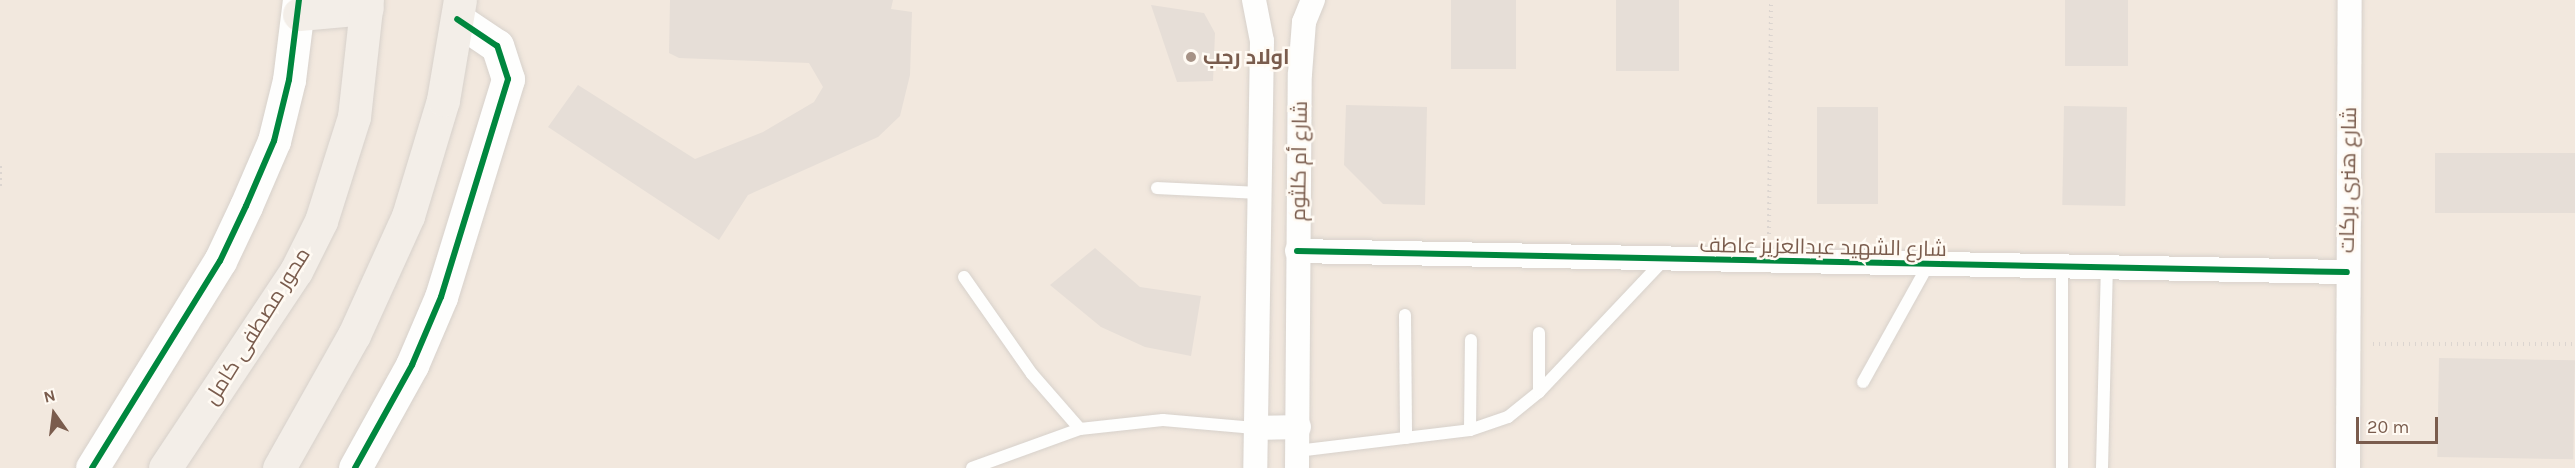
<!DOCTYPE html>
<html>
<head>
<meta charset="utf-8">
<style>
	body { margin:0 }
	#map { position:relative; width:2575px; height:468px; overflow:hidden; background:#f9f5f0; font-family:Karla,Cairo,sans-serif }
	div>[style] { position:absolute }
	.residential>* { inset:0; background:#f2e8de; transform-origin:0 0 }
	.building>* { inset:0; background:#e6ded7; transform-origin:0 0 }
	.path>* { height:4px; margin-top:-2px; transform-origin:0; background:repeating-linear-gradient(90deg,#dcd5d0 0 1.5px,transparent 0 6px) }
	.roads { filter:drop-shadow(0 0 2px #d7d1cb) drop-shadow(0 0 2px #d7d1cb) }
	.lane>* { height:12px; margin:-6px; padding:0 6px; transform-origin:6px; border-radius:6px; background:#fefefd }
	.street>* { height:24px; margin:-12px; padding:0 12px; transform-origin:12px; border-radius:12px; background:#fefefd }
	.secondary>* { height:33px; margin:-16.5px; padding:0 16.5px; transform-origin:16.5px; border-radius:16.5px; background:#fefefd }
	.primary>* { height:33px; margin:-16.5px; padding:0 16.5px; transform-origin:16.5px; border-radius:16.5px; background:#f3eee8 }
	.cycleway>* { height:6px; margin:-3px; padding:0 3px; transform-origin:3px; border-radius:3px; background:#00873e }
	.dots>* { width:16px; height:16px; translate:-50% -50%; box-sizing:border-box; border:3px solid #fffaf3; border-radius:50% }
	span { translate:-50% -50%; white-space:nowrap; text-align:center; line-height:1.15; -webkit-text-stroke:5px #fffaf3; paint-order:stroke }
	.poi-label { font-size:21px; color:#7a5c4d; font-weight:700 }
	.left { translate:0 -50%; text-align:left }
	.street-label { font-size:21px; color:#7a5c4d }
	.north { position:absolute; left:24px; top:384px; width:60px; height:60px; -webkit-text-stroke:4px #fffaf3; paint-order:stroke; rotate:346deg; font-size:16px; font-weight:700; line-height:24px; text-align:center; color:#7a5c4d }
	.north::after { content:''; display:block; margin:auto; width:21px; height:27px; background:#7a5c4d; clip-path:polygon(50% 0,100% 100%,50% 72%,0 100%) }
	.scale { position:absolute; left:2356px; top:417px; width:82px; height:27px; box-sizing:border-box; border:3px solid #7a5c4d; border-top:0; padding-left:8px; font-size:18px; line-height:21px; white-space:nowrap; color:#7a5c4d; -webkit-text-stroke:4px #fffaf3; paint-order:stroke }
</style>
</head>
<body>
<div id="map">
	<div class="residential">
		<i style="left:0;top:0;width:2575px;height:468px"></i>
	</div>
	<div class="building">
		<i style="clip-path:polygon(670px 0,893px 0,891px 9px,912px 12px,910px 75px,900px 116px,878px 137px,748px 195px,719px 240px,548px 127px,578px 85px,695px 159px,763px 132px,814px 102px,823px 87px,809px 63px,679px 58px,669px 53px)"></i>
		<i style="left:1451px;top:0;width:65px;height:69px"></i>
		<i style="left:1616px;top:0;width:63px;height:71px"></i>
		<i style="left:2065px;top:0;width:63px;height:66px"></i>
		<i style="clip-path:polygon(1151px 5px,1204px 13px,1215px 33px,1213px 81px,1177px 82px)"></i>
		<i style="clip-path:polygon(1346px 105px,1427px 107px,1425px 205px,1383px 204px,1344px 165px)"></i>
		<i style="left:2064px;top:106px;width:63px;height:99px;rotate:1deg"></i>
		<i style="left:1817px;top:107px;width:61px;height:97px"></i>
		<i style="left:2575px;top:153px;width:60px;height:140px;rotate:90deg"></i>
		<i style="clip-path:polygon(1095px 248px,1140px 287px,1201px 296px,1191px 356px,1145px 347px,1101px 327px,1050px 285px)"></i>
		<i style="left:2439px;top:358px;width:136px;height:99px;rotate:1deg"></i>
	</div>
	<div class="path">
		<i style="left:0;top:166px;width:23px;rotate:90deg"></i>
		<i style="left:1769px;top:234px;width:234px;rotate:-89.5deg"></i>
		<i style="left:2373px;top:344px;width:202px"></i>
	</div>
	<div class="roads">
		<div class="lane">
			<i style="left:1157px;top:188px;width:102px;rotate:2.8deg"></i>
			<i style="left:2062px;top:267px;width:201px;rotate:90deg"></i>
			<i style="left:964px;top:277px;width:118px;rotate:55deg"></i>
			<i style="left:1032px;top:374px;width:73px;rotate:48.9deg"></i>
			<i style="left:1405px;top:315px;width:123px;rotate:89.5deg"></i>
			<i style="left:1539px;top:333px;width:59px;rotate:90deg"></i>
			<i style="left:1863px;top:382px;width:134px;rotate:-60.9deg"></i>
			<i style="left:1470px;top:430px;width:90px;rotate:-89.4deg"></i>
			<i style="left:1297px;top:451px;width:174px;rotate:-6.9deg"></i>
			<i style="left:1470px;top:430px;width:40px;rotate:-18.9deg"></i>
			<i style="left:1508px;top:417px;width:40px;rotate:-39deg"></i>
			<i style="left:1539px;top:392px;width:182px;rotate:-46.6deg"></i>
			<i style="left:972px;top:468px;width:115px;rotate:-19.9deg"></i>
			<i style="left:1080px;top:429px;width:83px;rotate:-6.2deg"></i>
			<i style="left:1163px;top:420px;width:92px;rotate:5deg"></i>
			<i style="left:2102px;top:468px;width:200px;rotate:-88.6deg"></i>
		</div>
		<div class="street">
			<i style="left:1254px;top:0;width:42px;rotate:79deg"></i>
			<i style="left:1262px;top:41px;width:427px;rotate:90.9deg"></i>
			<i style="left:1297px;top:251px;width:1050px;rotate:1.15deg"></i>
			<i style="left:1255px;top:428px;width:44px;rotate:-1.3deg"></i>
			<i style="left:1297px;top:468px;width:394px;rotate:-89.6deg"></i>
			<i style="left:1300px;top:74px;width:52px;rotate:-85.6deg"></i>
			<i style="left:1304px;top:22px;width:24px;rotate:-68deg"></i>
			<i style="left:2348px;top:468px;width:468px;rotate:-89.8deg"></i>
		</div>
		<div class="secondary">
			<i style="left:92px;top:468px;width:243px;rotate:-58.3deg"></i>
			<i style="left:220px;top:261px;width:61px;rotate:-64.7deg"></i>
			<i style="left:246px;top:206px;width:71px;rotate:-66.7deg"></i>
			<i style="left:274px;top:141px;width:63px;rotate:-76.2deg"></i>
			<i style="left:289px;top:80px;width:81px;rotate:-82.9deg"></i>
			<i style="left:355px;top:468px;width:118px;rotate:-61deg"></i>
			<i style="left:412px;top:365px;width:74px;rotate:-66.9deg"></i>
			<i style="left:441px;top:297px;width:228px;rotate:-72.9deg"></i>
			<i style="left:508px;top:79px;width:35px;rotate:-108deg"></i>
			<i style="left:497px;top:46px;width:48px;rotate:-146deg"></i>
		</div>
		<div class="primary">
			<i style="left:299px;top:14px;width:68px;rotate:-5deg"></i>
			<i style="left:165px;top:468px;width:237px;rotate:-56.4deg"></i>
			<i style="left:296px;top:271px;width:56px;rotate:-63.4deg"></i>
			<i style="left:321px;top:221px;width:109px;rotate:-72.4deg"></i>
			<i style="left:354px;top:117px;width:118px;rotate:-83.7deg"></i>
			<i style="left:279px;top:468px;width:153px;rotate:-60.6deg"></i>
			<i style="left:354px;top:335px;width:131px;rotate:-65.6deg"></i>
			<i style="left:408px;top:216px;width:121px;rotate:-73.2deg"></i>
			<i style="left:443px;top:100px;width:101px;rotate:-80.4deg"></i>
		</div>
	</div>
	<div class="cycleway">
		<i style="left:1297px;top:251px;width:1050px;rotate:1.15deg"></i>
		<i style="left:92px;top:468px;width:243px;rotate:-58.3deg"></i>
		<i style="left:220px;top:261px;width:61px;rotate:-64.7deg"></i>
		<i style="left:246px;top:206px;width:71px;rotate:-66.7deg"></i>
		<i style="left:274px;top:141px;width:63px;rotate:-76.2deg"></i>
		<i style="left:289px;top:80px;width:81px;rotate:-82.9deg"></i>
		<i style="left:355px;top:468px;width:118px;rotate:-61deg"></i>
		<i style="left:412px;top:365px;width:74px;rotate:-66.9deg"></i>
		<i style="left:441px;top:297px;width:228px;rotate:-72.9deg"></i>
		<i style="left:508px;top:79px;width:35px;rotate:-108deg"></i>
		<i style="left:497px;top:46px;width:48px;rotate:-146deg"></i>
	</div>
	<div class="dots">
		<i style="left:1191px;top:57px;background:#a69286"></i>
	</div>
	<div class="poi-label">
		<span class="left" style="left:1203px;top:57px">اولاد رجب</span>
	</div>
	<div class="street-label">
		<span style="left:1299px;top:161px;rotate:-89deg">شارع أم كلثوم</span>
		<span style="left:2348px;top:180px;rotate:-89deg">شارع هنرى بركات</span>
		<span style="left:1823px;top:247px;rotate:1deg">شارع الشهيد عبدالعزيز عاطف</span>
		<span style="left:257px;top:326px;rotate:-58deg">محور مصطفى كامل</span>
	</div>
	<div class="north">N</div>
	<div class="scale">20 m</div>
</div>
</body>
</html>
